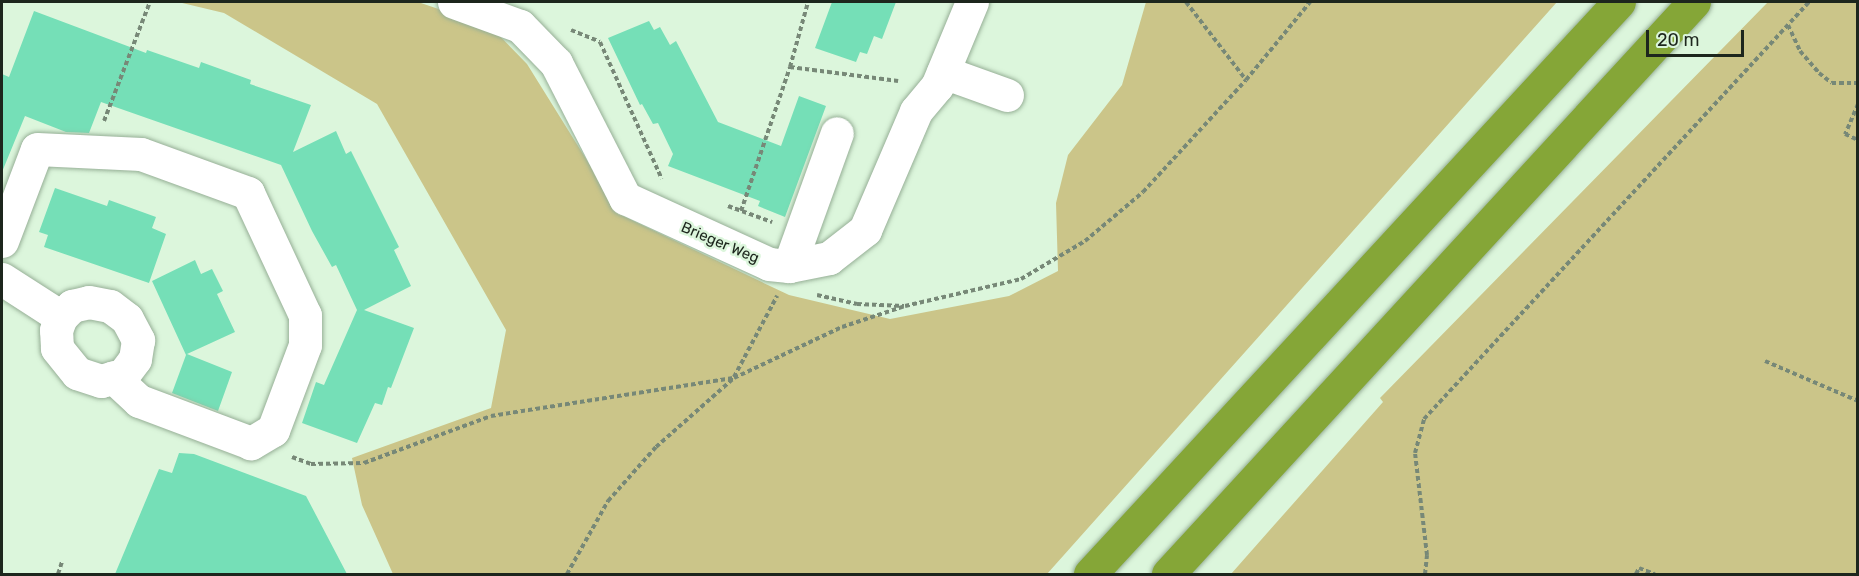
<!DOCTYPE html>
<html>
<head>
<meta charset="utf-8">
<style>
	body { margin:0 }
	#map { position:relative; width:1859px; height:576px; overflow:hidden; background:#dcf6dc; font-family:Rubik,sans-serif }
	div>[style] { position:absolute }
	.green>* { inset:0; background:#cbc589 }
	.building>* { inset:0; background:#75dfb7 }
	.path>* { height:4px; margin-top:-2px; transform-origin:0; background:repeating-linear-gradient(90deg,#787 0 4.5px,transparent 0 7.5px) }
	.roads { filter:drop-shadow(0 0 2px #96af96) drop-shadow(0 0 2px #96af96) }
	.minor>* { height:33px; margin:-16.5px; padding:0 16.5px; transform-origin:16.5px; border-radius:16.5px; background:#fff }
	.highway>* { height:33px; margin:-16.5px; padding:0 16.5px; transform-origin:16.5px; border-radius:16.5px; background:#85a637 }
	span { translate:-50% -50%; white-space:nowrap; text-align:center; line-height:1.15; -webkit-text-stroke:5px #dcf6dc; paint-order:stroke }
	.street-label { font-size:15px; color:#1d261d }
	.frame { position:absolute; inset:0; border:3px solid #1d261d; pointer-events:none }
	.scale { position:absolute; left:1646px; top:30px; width:98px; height:27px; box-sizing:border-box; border:3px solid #1d261d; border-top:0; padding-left:8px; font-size:18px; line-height:21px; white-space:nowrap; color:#1d261d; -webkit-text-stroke:4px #dcf6dc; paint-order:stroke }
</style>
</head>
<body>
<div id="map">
	<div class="green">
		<i style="clip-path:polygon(178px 2px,418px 2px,491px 27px,527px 64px,621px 215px,789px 295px,890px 319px,1009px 296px,1058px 271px,1056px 203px,1068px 155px,1122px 85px,1146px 2px,1557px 2px,1047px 574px,393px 574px,362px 505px,352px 458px,491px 408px,506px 330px,377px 104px,224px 13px)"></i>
		<i style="clip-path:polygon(1768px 2px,1857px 2px,1857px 574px,1231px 574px,1383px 402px,1380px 398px)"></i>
	</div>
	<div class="building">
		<i style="clip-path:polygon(832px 2px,896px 2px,882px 39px,874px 36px,867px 54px,860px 52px,856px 62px,815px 48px)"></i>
		<i style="clip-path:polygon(34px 11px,146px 53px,147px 50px,199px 68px,201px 62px,251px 80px,250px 84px,311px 105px,293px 152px,336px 131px,346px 154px,351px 151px,399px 247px,394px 250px,411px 286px,364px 310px,414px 328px,391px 388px,388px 387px,382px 405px,375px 403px,357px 443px,302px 423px,316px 382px,324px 385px,357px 310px,336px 265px,332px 267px,312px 231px,281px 165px,101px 102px,89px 133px,66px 132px,25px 116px,2px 172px,2px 74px,9px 77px)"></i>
		<i style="clip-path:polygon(649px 21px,654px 30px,660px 27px,670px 45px,676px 41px,718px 122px,781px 146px,799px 96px,826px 106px,785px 217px,758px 206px,760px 201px,668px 166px,673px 154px,658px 123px,653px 124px,642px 104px,640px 105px,608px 38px)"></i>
		<i style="clip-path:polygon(55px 188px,107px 206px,109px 200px,156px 217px,152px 228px,166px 234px,149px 283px,44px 247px,48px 235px,39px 232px)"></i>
		<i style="clip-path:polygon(195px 260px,201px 274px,212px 269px,223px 291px,217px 294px,235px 332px,187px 354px,232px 372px,218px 411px,172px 393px,186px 355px,152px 281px)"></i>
		<i style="clip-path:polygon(179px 453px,194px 454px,306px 496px,347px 574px,115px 574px,159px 469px,172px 473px)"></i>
	</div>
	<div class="path">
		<i style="left:1186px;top:2px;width:98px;rotate:52.4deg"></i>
		<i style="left:1788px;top:25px;width:29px;rotate:65deg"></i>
		<i style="left:1800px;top:51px;width:29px;rotate:49deg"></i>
		<i style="left:1819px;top:73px;width:16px;rotate:38deg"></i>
		<i style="left:1832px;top:83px;width:26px"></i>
		<i style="left:571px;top:30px;width:31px;rotate:22deg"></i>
		<i style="left:600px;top:42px;width:150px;rotate:65.7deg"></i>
		<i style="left:790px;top:67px;width:109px;rotate:7.4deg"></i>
		<i style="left:1858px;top:104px;width:33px;rotate:113deg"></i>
		<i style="left:1845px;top:134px;width:14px;rotate:25deg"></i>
		<i style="left:104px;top:121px;width:128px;rotate:-68.9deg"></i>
		<i style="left:728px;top:206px;width:47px;rotate:20deg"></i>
		<i style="left:741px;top:211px;width:152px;rotate:-71.2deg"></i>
		<i style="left:790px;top:67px;width:67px;rotate:-74.5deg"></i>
		<i style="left:817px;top:295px;width:41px;rotate:12.7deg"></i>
		<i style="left:857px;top:304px;width:47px;rotate:2.4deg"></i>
		<i style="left:1765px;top:361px;width:101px;rotate:23.3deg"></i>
		<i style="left:734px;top:377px;width:92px;rotate:-62deg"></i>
		<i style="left:292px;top:457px;width:20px;rotate:20deg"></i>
		<i style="left:311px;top:464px;width:53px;rotate:-1.1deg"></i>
		<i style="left:364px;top:463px;width:135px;rotate:-20.3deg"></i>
		<i style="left:491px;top:416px;width:245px;rotate:-8.9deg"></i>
		<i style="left:58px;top:574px;width:13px;rotate:-72deg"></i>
		<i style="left:567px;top:574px;width:84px;rotate:-60.7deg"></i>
		<i style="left:608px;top:501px;width:72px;rotate:-48.4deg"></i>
		<i style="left:656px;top:447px;width:104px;rotate:-41.5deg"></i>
		<i style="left:734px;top:378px;width:119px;rotate:-25.3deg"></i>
		<i style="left:842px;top:327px;width:66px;rotate:-18.4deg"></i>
		<i style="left:905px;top:306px;width:119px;rotate:-13.1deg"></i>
		<i style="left:1021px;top:279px;width:74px;rotate:-30.7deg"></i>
		<i style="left:1085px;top:241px;width:76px;rotate:-40.2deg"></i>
		<i style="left:1143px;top:192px;width:152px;rotate:-47.4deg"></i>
		<i style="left:1246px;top:80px;width:101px;rotate:-50.6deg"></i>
		<i style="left:1425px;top:574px;width:19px;rotate:-84deg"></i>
		<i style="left:1427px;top:555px;width:103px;rotate:-96.7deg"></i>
		<i style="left:1415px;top:453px;width:35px;rotate:-75deg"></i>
		<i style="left:1424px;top:419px;width:568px;rotate:-47.28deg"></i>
		<i style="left:1636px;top:574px;width:7px;rotate:-63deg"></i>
		<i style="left:1639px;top:568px;width:17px;rotate:21deg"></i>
	</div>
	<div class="roads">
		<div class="minor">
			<i style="left:454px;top:2px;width:70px;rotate:20deg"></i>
			<i style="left:520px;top:26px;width:52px;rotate:45.8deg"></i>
			<i style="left:556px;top:63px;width:152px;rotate:62.9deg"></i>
			<i style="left:625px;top:198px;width:158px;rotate:24.6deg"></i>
			<i style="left:769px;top:264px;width:20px;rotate:6deg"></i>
			<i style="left:789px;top:266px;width:41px;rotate:-11.3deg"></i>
			<i style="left:829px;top:258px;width:46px;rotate:-37.9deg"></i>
			<i style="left:865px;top:230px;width:129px;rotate:-66.8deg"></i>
			<i style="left:916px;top:111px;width:33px;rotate:-50deg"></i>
			<i style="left:937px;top:86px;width:91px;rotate:-67.4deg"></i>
			<i style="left:943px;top:72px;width:68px;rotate:19.8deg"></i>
			<i style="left:2px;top:241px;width:98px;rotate:-69.2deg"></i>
			<i style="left:37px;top:149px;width:104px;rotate:2.8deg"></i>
			<i style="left:141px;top:154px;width:114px;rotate:20deg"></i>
			<i style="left:248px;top:193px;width:135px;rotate:65deg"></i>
			<i style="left:305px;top:315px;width:30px;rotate:90deg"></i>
			<i style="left:305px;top:345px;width:91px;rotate:110.6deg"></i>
			<i style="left:273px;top:430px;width:26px;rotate:149deg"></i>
			<i style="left:251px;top:443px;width:120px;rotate:-159.4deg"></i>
			<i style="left:139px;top:401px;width:35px;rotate:-137deg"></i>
			<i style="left:789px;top:266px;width:141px;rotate:-70.2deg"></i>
			<i style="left:2px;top:279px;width:70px;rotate:32.8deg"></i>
			<i style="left:89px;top:302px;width:21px;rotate:11deg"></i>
			<i style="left:110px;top:306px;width:21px;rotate:37deg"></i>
			<i style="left:127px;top:319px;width:24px;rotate:62deg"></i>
			<i style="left:138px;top:340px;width:19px;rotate:99deg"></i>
			<i style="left:135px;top:359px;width:20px;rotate:127deg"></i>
			<i style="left:123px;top:375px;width:23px;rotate:165deg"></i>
			<i style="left:101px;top:381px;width:25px;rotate:-162deg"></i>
			<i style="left:77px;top:373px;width:32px;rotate:-129deg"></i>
			<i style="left:57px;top:348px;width:18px;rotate:-93deg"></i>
			<i style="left:56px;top:330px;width:14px;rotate:-69deg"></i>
			<i style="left:61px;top:317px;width:16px;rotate:-45deg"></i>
			<i style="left:72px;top:306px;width:17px;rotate:-13deg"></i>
		</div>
		<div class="highway">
			<i style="left:1090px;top:574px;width:779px;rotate:-47.24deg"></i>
			<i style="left:1168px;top:574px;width:777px;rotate:-47.4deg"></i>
		</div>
	</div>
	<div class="street-label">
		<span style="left:720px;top:243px;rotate:23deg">Brieger Weg</span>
	</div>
	<div class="frame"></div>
	<div class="scale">20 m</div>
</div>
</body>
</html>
